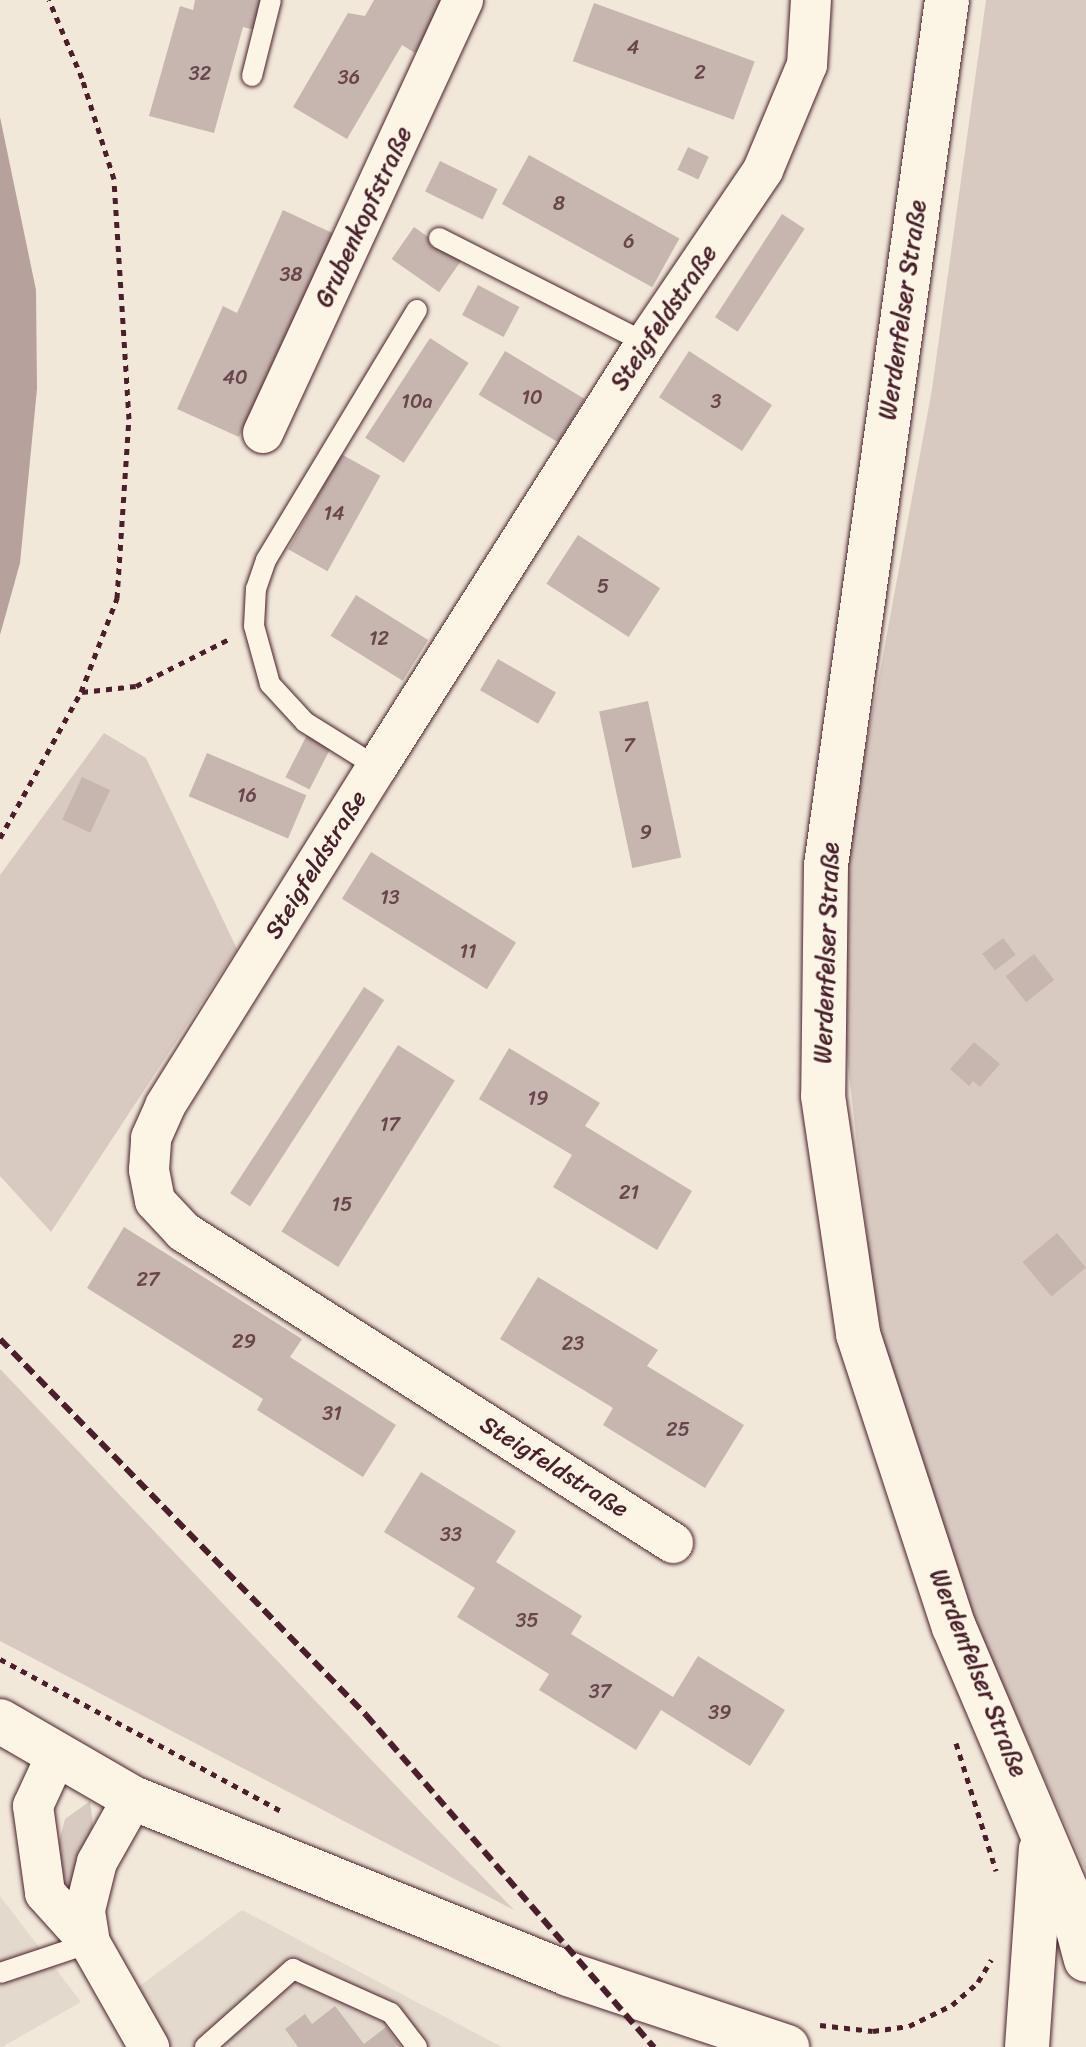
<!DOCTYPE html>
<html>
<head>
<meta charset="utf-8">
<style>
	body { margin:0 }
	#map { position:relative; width:1086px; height:2047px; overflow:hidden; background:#f1e8da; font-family:Sriracha,sans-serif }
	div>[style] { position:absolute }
	.built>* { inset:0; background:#e4d9cd }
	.green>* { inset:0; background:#d8cac0 }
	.water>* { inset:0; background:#b6a19c }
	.building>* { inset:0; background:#c7b6af; transform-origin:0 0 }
	.path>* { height:5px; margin-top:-2.5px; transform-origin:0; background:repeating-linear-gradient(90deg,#4a1f2b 0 6px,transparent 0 12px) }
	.roads { filter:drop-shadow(0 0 2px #4a1f2b) drop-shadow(0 0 2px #4a1f2b) }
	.lane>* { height:20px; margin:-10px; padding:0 10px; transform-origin:10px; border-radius:10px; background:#fcf5e5 }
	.street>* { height:40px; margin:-20px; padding:0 20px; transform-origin:20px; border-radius:20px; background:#fcf5e5 }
	.secondary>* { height:44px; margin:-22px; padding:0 22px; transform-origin:22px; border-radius:22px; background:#fcf5e5 }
	.rail>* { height:6px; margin-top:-3px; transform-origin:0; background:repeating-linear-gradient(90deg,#4a1f2b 0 12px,transparent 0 18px) }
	span { translate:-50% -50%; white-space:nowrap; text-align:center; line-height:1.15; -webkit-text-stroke:6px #fcf5e5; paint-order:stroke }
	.number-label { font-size:20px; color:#69454c }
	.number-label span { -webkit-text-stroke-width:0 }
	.street-label { font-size:24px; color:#4a1f2b }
</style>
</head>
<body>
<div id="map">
	<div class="built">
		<i style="clip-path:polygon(0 1896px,81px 2002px,2px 2047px,0 2047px)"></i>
		<i style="clip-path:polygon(242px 1910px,502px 2047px,139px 2047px,114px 2005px)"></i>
	</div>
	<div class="green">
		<i style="clip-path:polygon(986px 0,1086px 0,1086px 1871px,972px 1616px,895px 1394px,873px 1290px,844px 1028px,847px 851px,932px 389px)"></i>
		<i style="clip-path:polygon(104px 733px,146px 758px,237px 949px,51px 1232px,0 1176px,0 875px)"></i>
		<i style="clip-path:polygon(0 1369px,2px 1371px,514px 1910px,0 1641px)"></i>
		<i style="clip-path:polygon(90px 1801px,94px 1833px,74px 1896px,60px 1879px,56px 1853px,65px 1819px)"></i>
	</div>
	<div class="water">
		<i style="clip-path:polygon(0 117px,36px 290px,37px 389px,20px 563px,0 635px)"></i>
	</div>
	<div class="building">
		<i style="clip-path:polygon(195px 0,263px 0,255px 30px,243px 27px,214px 133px,149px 116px,180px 6px,193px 10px)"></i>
		<i style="clip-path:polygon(374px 0,446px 0,415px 53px,402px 45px,347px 139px,293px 107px,348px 13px,365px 16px)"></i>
		<i style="left:594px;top:3px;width:171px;height:62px;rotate:20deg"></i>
		<i style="left:688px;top:147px;width:23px;height:25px;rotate:25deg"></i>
		<i style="left:529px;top:155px;width:172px;height:56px;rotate:29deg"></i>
		<i style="left:440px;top:161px;width:64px;height:34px;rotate:26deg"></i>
		<i style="clip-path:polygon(283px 210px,343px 238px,293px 348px,282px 343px,239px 437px,177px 409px,223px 306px,237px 313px)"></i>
		<i style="left:782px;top:214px;width:27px;height:123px;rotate:33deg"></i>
		<i style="left:414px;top:227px;width:58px;height:39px;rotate:35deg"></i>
		<i style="left:478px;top:285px;width:47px;height:34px;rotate:28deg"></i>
		<i style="left:430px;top:338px;width:46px;height:119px;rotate:33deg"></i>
		<i style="left:505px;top:351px;width:93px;height:51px;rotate:31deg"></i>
		<i style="left:689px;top:351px;width:99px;height:55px;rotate:33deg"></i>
		<i style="left:341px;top:454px;width:45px;height:109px;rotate:29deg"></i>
		<i style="left:578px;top:535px;width:98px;height:58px;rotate:33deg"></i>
		<i style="left:356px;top:595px;width:85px;height:48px;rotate:32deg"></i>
		<i style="left:498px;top:659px;width:67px;height:36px;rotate:30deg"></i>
		<i style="left:648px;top:701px;width:160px;height:50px;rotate:78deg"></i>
		<i style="left:309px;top:731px;width:27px;height:52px;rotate:27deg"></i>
		<i style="left:207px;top:753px;width:108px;height:47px;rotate:23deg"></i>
		<i style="left:82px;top:777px;width:31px;height:47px;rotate:25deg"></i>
		<i style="left:371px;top:852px;width:171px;height:55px;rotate:32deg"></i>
		<i style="left:1003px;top:938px;width:21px;height:26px;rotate:53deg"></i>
		<i style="left:1034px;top:954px;width:33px;height:36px;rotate:52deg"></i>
		<i style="left:364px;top:987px;width:24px;height:246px;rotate:33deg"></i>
		<i style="clip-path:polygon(974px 1042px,1000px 1064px,980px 1087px,973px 1081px,969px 1086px,950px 1069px)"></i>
		<i style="left:398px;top:1045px;width:67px;height:220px;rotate:32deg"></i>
		<i style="clip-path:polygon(509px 1048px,600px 1103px,585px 1126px,692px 1191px,657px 1250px,553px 1187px,572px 1155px,479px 1099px)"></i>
		<i style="clip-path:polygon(124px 1227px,302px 1339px,290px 1357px,396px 1425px,363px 1477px,257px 1410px,263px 1399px,87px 1288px)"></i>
		<i style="left:1057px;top:1233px;width:45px;height:45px;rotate:50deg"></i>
		<i style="clip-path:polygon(538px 1277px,658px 1350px,647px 1366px,744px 1425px,705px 1488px,603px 1425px,613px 1408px,500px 1339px)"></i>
		<i style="clip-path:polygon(421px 1472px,516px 1531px,496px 1562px,582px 1616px,571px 1634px,673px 1697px,698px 1656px,785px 1710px,750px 1766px,661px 1710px,636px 1750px,539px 1690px,549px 1674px,457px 1617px,475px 1588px,384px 1532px)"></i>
		<i style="clip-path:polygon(335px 2006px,364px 2044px,386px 2027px,401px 2047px,298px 2047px,285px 2029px,305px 2014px,312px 2024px)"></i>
	</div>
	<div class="path">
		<i style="left:82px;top:692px;width:54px;rotate:-6.3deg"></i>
		<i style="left:136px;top:686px;width:104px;rotate:-26.8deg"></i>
		<i style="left:0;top:838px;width:167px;rotate:-61deg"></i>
		<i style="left:81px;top:692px;width:101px;rotate:-69deg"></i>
		<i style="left:117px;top:598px;width:179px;rotate:-86.2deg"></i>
		<i style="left:129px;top:419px;width:240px;rotate:-93.6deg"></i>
		<i style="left:114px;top:179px;width:106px;rotate:-107.6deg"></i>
		<i style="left:82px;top:78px;width:85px;rotate:-112.9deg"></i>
		<i style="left:0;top:1659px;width:319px;rotate:28.4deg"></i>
		<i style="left:956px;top:1743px;width:134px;rotate:72.6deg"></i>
		<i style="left:820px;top:2025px;width:53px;rotate:6.5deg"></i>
		<i style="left:873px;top:2031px;width:36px;rotate:-8deg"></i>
		<i style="left:909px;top:2026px;width:48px;rotate:-26deg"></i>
		<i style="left:952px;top:2005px;width:35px;rotate:-41deg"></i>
		<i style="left:978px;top:1982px;width:26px;rotate:-59deg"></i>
	</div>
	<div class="roads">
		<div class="lane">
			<i style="left:252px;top:76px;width:78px;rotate:-76deg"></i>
			<i style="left:439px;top:238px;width:232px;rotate:26.9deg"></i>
			<i style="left:377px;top:767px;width:85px;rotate:-148deg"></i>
			<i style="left:305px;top:722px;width:52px;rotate:-132.6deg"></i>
			<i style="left:270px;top:684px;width:60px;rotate:-105.4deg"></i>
			<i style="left:254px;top:626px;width:37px;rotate:-87deg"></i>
			<i style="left:256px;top:589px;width:31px;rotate:-71deg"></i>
			<i style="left:266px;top:560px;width:292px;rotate:-58.9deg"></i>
			<i style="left:0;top:1973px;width:95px;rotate:-18.4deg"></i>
			<i style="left:205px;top:2047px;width:118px;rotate:-41.6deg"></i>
			<i style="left:293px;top:1969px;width:107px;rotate:24.2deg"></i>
			<i style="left:391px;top:2013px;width:43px;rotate:52.6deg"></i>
		</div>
		<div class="street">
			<i style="left:263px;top:433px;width:477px;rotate:-65.2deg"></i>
			<i style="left:673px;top:1543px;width:580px;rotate:-147.54deg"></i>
			<i style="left:184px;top:1232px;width:42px;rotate:-133.1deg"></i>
			<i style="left:155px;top:1201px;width:32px;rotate:-101deg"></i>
			<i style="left:149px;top:1170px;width:32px;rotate:-86deg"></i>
			<i style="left:151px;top:1138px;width:35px;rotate:-66deg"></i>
			<i style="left:165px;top:1106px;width:400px;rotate:-58deg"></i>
			<i style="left:377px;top:767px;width:502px;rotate:-57.61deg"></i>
			<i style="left:646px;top:343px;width:209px;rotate:-55.9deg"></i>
			<i style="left:763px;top:170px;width:114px;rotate:-67.3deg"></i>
			<i style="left:807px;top:65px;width:65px;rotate:-86.5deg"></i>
			<i style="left:56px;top:1756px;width:55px;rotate:114.7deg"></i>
			<i style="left:33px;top:1806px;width:88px;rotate:82.1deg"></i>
			<i style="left:45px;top:1893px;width:67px;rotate:48deg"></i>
			<i style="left:90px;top:1943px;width:120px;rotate:60.4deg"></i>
			<i style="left:90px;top:1943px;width:33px;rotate:-99deg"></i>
			<i style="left:85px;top:1910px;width:49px;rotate:-76deg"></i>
			<i style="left:97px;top:1862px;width:73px;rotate:-60.6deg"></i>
		</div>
		<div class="secondary">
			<i style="left:947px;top:0;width:873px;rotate:97.96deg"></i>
			<i style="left:826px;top:865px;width:231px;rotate:90.7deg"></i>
			<i style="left:823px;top:1096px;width:241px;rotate:81.6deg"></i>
			<i style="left:858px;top:1334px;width:308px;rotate:71.9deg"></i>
			<i style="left:954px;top:1627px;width:293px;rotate:66.9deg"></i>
			<i style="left:1069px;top:1896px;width:66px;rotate:75.1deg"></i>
			<i style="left:0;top:1721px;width:154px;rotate:30.1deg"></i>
			<i style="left:133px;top:1798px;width:469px;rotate:22deg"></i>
			<i style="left:568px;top:1974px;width:231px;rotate:18.4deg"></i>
			<i style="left:1027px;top:2047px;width:198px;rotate:-86deg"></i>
		</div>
	</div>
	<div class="rail">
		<i style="left:0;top:1339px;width:525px;rotate:45.77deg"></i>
		<i style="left:366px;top:1715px;width:440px;rotate:49.1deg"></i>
	</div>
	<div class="number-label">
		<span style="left:633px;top:47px">4</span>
		<span style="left:700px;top:72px">2</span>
		<span style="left:200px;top:73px">32</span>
		<span style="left:349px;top:77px">36</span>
		<span style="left:559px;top:203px">8</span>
		<span style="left:629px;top:241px">6</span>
		<span style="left:291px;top:274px">38</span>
		<span style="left:235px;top:377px">40</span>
		<span style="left:532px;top:397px">10</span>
		<span style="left:417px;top:401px">10a</span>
		<span style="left:716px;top:401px">3</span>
		<span style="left:334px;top:513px">14</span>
		<span style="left:603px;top:586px">5</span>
		<span style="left:379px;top:638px">12</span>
		<span style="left:629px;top:745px">7</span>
		<span style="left:247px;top:795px">16</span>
		<span style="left:646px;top:832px">9</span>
		<span style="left:390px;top:897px">13</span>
		<span style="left:468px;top:951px">11</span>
		<span style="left:538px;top:1098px">19</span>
		<span style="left:390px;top:1124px">17</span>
		<span style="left:629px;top:1192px">21</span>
		<span style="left:342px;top:1204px">15</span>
		<span style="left:148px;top:1279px">27</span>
		<span style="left:244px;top:1341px">29</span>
		<span style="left:573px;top:1343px">23</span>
		<span style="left:332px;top:1413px">31</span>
		<span style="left:678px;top:1429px">25</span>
		<span style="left:451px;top:1534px">33</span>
		<span style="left:527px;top:1620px">35</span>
		<span style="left:600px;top:1691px">37</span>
		<span style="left:720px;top:1712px">39</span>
	</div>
	<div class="street-label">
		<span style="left:364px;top:217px;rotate:-65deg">Grubenkopfstraße</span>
		<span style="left:903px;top:310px;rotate:-82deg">Werdenfelser Straße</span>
		<span style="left:664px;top:318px;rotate:-56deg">Steigfeldstraße</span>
		<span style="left:316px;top:865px;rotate:-58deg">Steigfeldstraße</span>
		<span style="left:827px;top:953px;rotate:-88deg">Werdenfelser Straße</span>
		<span style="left:554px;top:1467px;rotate:32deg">Steigfeldstraße</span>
		<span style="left:978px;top:1673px;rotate:68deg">Werdenfelser Straße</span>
	</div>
</div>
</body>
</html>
